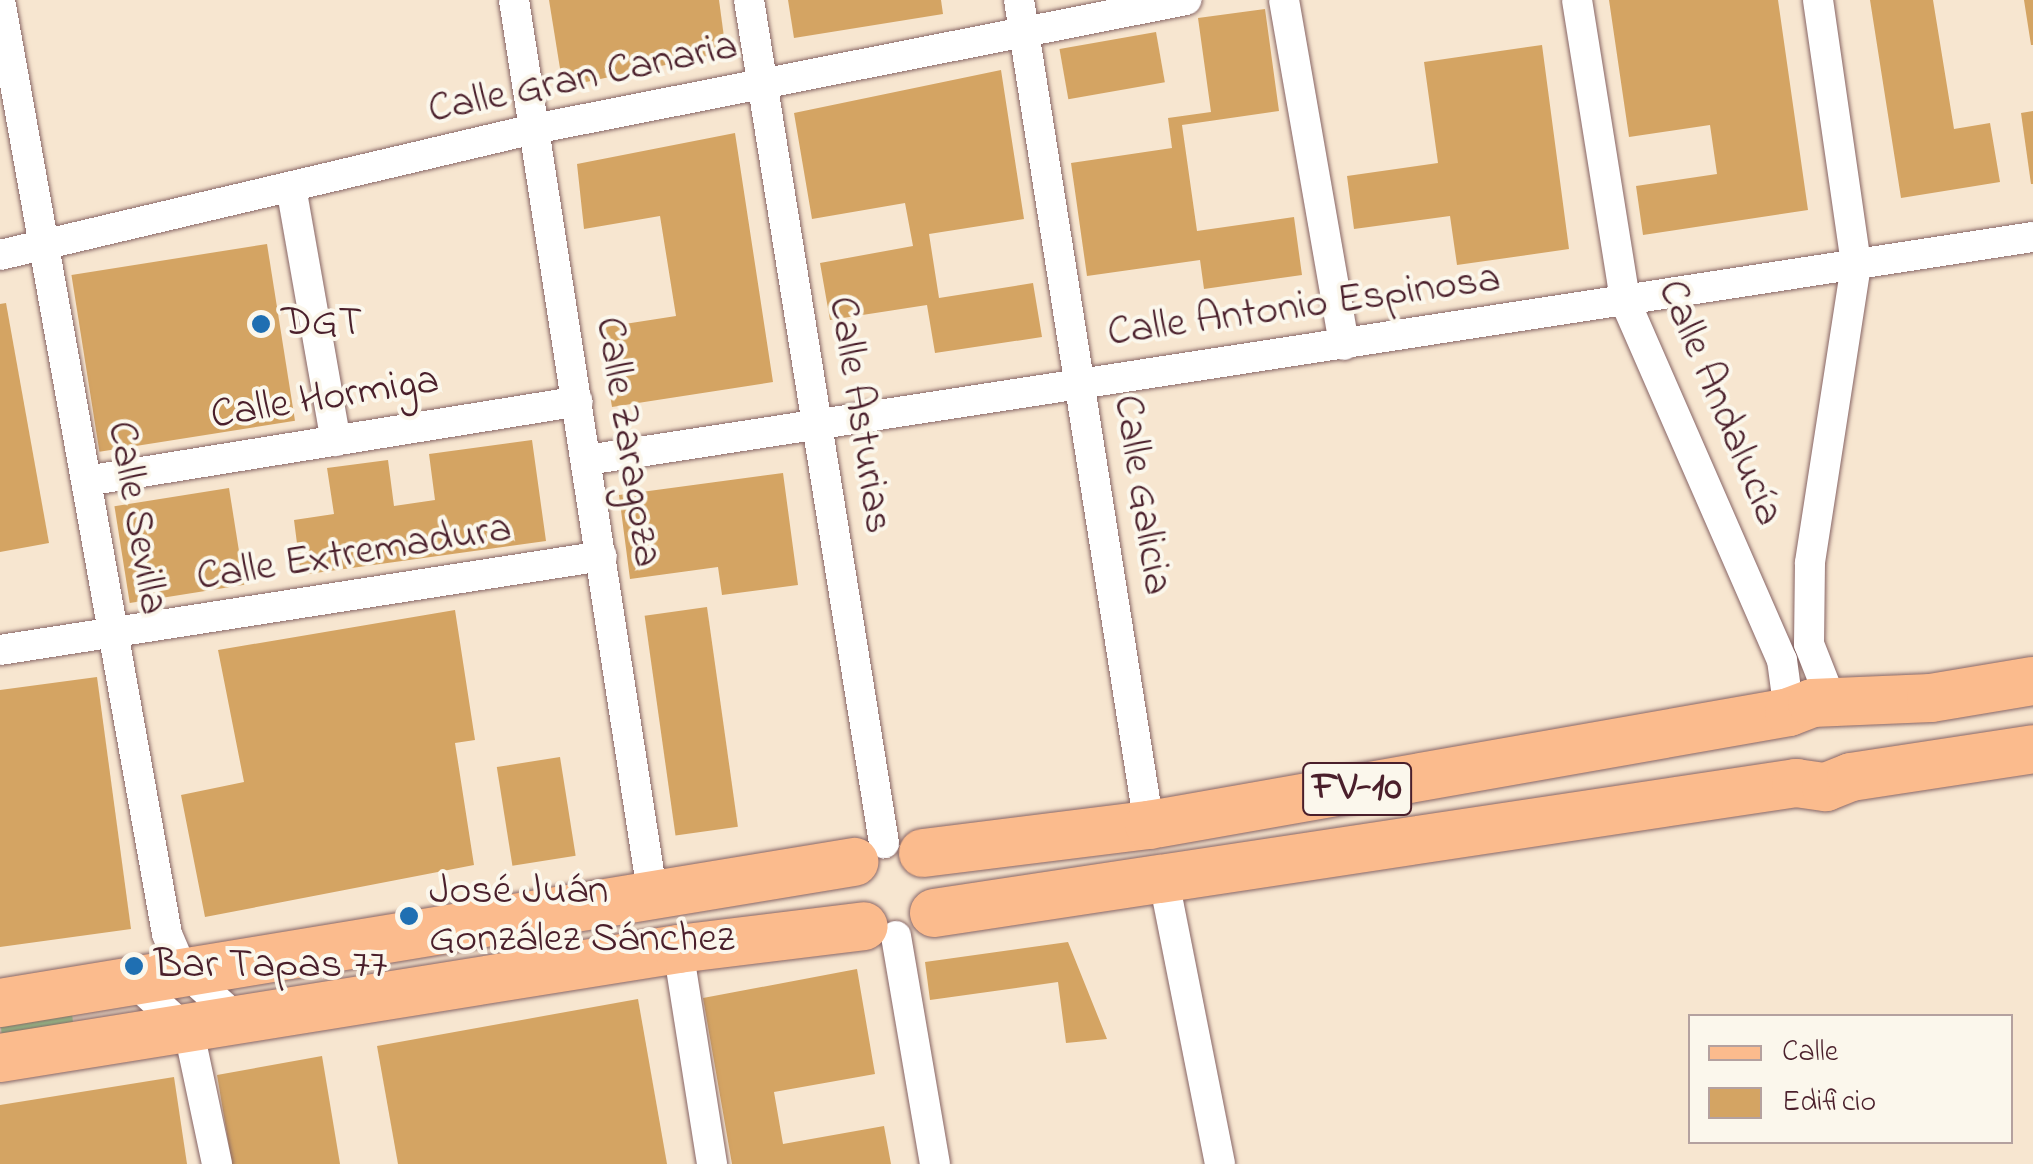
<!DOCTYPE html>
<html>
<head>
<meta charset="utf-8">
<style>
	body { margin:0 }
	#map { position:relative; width:2033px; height:1164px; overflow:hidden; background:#f7e6d0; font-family:"Indie Flower",sans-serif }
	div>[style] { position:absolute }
	.green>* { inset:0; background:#99dc93; transform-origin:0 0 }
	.building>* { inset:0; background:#d4a463; transform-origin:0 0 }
	.roads { filter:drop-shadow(0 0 2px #876565) drop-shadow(0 0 2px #876565) }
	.street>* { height:30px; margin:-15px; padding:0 15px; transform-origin:15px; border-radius:15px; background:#fff }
	.primary>* { height:48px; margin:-24px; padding:0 24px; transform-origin:24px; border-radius:24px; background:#fbbb8d }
	.dots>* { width:28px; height:28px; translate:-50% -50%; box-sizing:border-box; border:5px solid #fbf7ec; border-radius:50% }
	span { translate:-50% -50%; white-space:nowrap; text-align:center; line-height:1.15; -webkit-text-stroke:8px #fbf7ec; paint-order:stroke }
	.shield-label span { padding:2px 8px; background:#fbf7ec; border:2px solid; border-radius:8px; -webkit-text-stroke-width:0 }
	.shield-label { font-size:40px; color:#4a1f2b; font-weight:700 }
	.street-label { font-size:42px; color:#4a1f2b }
	.poi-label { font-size:42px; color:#4a1f2b }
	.left { translate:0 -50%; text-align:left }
	.legend { position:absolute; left:1688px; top:1014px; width:325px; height:130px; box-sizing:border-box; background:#fbf7ec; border:2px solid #b4a19f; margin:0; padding:12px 18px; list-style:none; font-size:30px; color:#4a1f2b }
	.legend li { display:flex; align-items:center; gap:20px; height:50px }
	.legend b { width:50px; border:2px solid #b4a19f }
</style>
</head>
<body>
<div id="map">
	<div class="green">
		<i style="left:71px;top:1001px;width:34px;height:72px;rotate:85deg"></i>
	</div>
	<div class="building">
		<i style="clip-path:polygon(549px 0,719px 0,726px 52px,563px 87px)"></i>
		<i style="clip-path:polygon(788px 0,941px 0,943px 14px,794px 38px)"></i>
		<i style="clip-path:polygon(1609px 0,1778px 0,1808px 210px,1643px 235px,1636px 186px,1717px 174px,1710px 125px,1629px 137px)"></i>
		<i style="clip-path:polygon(1870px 0,1933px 0,1954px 129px,1990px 123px,2000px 182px,1901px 198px)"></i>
		<i style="clip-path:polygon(2024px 0,2033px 0,2033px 45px,2031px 45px)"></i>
		<i style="clip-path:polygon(1265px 9px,1279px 111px,1182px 125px,1197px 231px,1294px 217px,1302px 275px,1204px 289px,1200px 260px,1087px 276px,1071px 163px,1172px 148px,1168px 118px,1211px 112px,1198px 18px)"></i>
		<i style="left:1156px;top:32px;width:51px;height:98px;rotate:80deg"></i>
		<i style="clip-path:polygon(1542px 45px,1569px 249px,1457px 265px,1450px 216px,1354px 229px,1347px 176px,1438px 163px,1424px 62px)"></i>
		<i style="clip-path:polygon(1001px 70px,1024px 219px,929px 234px,939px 298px,1033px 283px,1042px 337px,935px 353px,927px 305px,830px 320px,820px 263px,913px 246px,905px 203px,812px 219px,794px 113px)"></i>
		<i style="clip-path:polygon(2033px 111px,2033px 184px,2031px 184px,2021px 113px)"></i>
		<i style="clip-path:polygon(735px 133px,773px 382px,612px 407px,599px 328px,676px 316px,660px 216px,584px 229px,577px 164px)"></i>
		<i style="left:267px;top:244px;width:179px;height:198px;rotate:81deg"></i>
		<i style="clip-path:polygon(6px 303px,49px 543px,0 552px,0 304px)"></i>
		<i style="clip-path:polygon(532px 440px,546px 541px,301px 575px,294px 520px,334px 514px,327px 468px,388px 460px,394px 506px,435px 500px,429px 454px)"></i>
		<i style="clip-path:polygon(783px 473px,798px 585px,722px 595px,718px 567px,630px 579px,619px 495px)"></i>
		<i style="left:229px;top:488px;width:98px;height:116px;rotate:81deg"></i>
		<i style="left:707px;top:607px;width:222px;height:63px;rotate:82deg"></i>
		<i style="clip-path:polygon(455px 610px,475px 740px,455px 743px,474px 865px,205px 917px,181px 795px,244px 782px,218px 650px)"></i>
		<i style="clip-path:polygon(97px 677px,131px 929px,0 947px,0 690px)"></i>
		<i style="left:560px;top:757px;width:100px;height:64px;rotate:81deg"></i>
		<i style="clip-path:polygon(1068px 942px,1107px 1039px,1066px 1043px,1058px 982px,930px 1000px,925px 962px)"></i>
		<i style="clip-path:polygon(857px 969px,875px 1074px,774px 1092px,783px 1144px,884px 1126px,891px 1164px,732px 1164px,703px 998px)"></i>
		<i style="clip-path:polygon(638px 999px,667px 1164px,398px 1164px,377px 1046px)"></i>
		<i style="clip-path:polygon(322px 1056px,340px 1164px,232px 1164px,217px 1075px)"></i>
		<i style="clip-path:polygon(174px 1077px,187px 1164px,0 1164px,0 1105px)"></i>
	</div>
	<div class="roads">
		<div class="street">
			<i style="left:0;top:0;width:949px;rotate:79.86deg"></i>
			<i style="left:167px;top:934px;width:38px;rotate:67deg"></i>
			<i style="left:182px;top:969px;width:81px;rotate:42deg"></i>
			<i style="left:514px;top:0;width:909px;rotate:81.2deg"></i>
			<i style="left:749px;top:0;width:854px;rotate:80.9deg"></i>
			<i style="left:1019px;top:0;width:835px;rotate:81.05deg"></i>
			<i style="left:1284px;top:0;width:350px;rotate:80.1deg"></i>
			<i style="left:1577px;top:0;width:305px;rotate:80.9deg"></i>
			<i style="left:1625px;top:301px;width:392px;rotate:66.4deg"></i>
			<i style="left:1782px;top:660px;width:52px;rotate:82.3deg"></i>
			<i style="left:1818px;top:0;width:268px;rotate:81.8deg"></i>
			<i style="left:1856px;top:265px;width:302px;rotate:98.8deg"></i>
			<i style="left:1810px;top:563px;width:81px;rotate:90.7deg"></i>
			<i style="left:1809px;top:644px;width:66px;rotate:68.5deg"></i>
			<i style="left:291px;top:187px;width:258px;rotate:80deg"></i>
			<i style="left:0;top:255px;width:549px;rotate:-13.28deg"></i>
			<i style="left:534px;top:129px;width:665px;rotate:-11.19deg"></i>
			<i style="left:587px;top:460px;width:1463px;rotate:-8.77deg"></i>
			<i style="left:86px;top:481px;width:498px;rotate:-9.2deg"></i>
			<i style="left:0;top:650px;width:609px;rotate:-8.87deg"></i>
			<i style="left:1164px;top:881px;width:288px;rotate:78.8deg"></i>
			<i style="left:896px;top:936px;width:231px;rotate:80.3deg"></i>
			<i style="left:678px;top:949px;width:218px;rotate:81deg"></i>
			<i style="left:135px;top:983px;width:73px;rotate:42.2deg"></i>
			<i style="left:189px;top:1032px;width:135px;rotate:78deg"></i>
		</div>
		<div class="primary">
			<i style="left:923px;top:853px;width:228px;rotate:-7.1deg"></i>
			<i style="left:1149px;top:825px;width:650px;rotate:-10.01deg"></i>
			<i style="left:1789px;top:712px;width:25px;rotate:-21deg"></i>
			<i style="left:1812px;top:703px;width:119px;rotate:-2.4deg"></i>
			<i style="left:1931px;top:698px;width:103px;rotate:-9.5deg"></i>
			<i style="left:934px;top:913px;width:872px;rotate:-8.58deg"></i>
			<i style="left:1796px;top:783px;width:30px;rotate:8deg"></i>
			<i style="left:1826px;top:787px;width:27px;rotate:-22deg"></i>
			<i style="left:1851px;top:777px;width:184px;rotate:-8.7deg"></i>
			<i style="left:0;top:1003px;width:866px;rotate:-9.38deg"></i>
			<i style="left:0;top:1058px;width:687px;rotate:-9.13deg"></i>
			<i style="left:678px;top:949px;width:187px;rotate:-7deg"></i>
		</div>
	</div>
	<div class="dots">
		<i style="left:261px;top:324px;background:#1f6fb2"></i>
		<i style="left:409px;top:916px;background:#1f6fb2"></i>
		<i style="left:134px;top:966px;background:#1f6fb2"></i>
	</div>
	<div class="shield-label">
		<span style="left:1357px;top:789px">FV-10</span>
	</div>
	<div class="street-label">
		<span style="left:583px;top:79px;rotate:-12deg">Calle Gran Canaria</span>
		<span style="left:1304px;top:307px;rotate:-8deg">Calle Antonio Espinosa</span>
		<span style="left:325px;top:399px;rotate:-9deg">Calle Hormiga</span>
		<span style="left:1719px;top:403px;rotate:67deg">Calle Andalucía</span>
		<span style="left:859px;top:415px;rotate:81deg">Calle Asturias</span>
		<span style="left:627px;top:442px;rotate:81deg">Calle Zaragoza</span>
		<span style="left:1141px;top:495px;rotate:81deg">Calle Galicia</span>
		<span style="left:136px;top:518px;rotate:80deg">Calle Sevilla</span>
		<span style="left:354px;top:554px;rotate:-9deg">Calle Extremadura</span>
	</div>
	<div class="poi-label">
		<span class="left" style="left:281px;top:324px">DGT</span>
		<span class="left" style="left:429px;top:916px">José Juán<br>González Sánchez</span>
		<span class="left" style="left:154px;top:966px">Bar Tapas 77</span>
	</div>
	<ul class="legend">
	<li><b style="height:12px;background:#fbbb8d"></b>Calle</li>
	<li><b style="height:28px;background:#d4a463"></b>Edificio</li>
	</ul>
</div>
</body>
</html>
